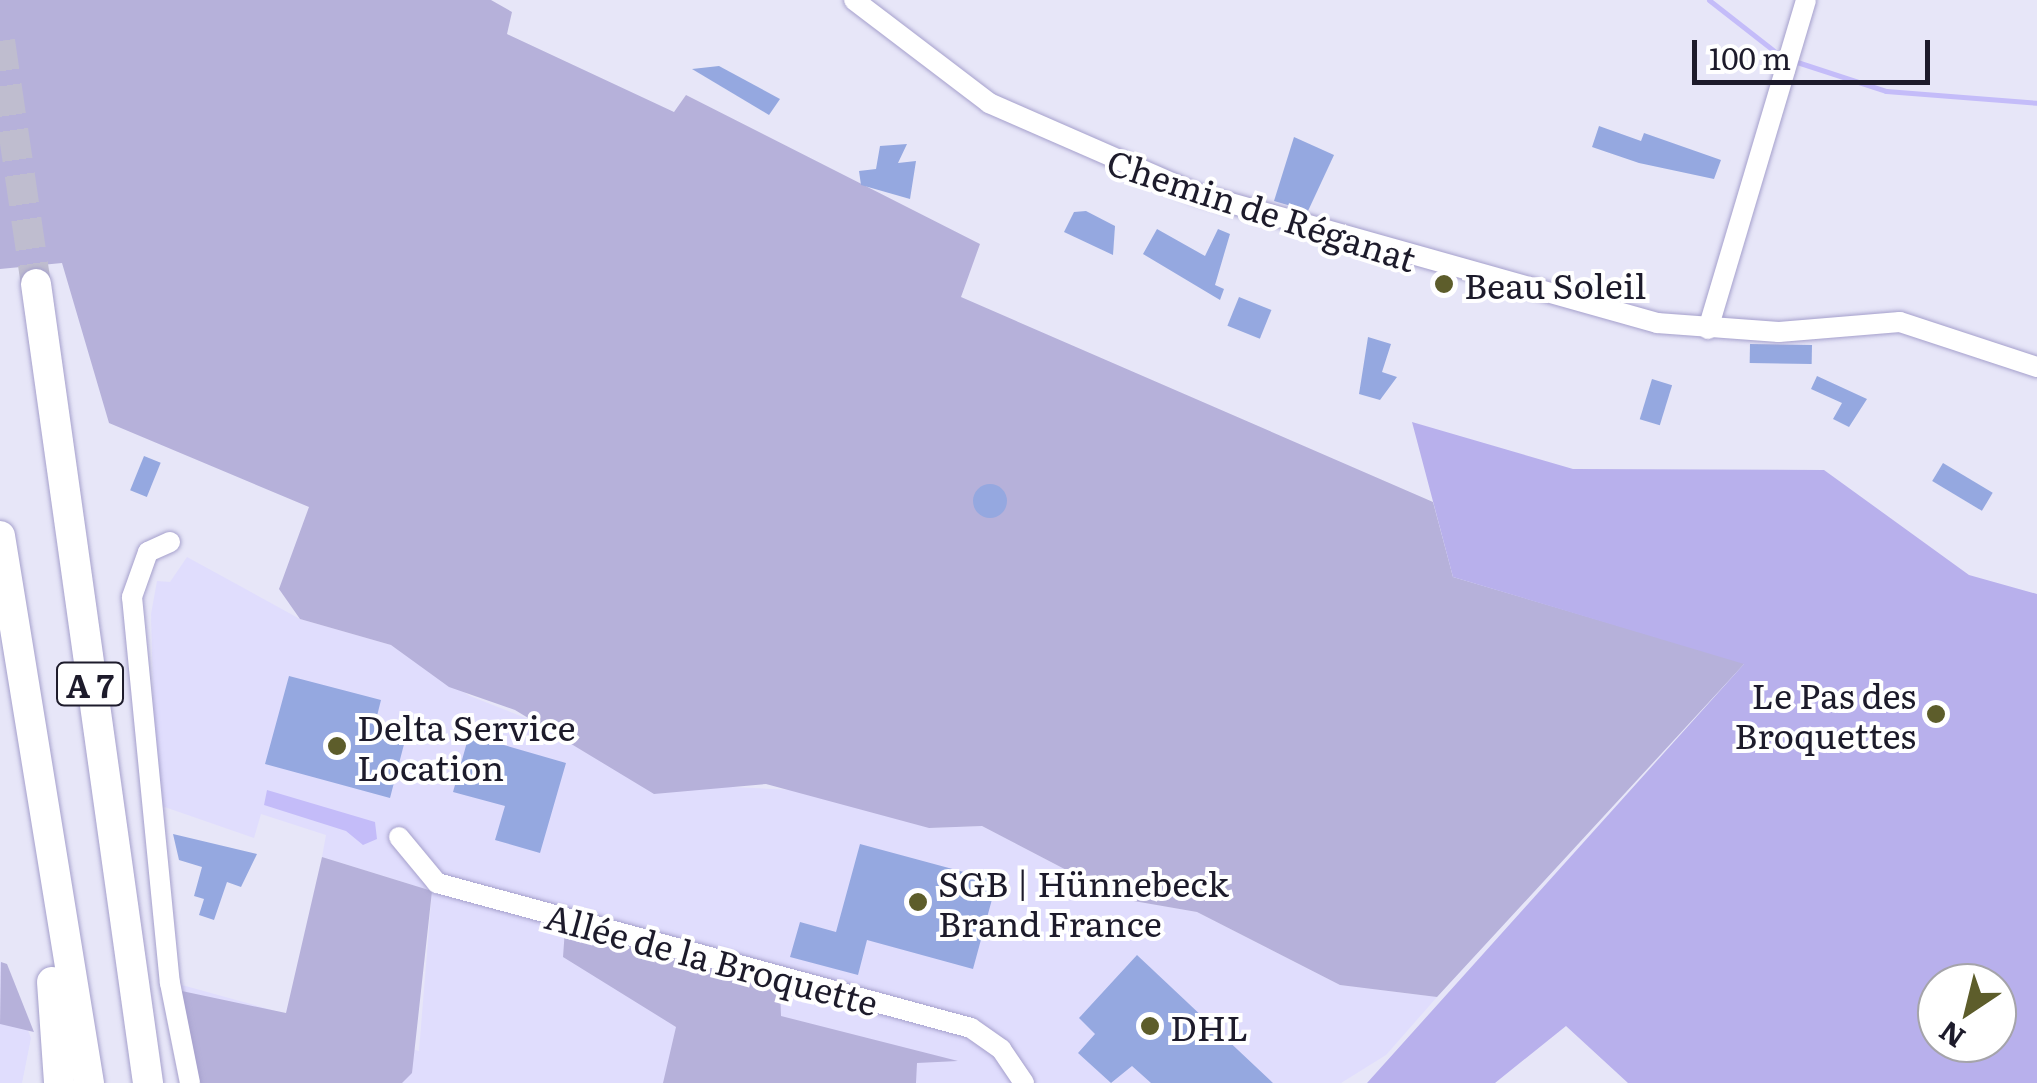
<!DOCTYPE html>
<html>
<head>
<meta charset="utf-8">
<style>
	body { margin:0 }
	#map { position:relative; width:2037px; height:1083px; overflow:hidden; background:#e7e6f8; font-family:Literata,serif }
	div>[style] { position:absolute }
	.built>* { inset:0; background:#e0ddfd }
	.green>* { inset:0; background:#b6b1da }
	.forest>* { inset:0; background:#b8b0ec }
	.water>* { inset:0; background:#c4bcf9 }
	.stream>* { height:5px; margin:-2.5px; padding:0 2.5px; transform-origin:2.5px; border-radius:2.5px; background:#c4bcf9 }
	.building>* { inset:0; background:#95a8e0; transform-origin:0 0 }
	.round { border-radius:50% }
	.highway-tunnel>* { height:30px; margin-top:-15px; transform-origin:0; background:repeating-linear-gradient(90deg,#bfbdcf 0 30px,transparent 0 45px) }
	.roads { filter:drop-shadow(0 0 2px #a5a0cc) drop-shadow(0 0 2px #a5a0cc) }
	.minor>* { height:20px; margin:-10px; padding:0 10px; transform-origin:10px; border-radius:10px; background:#fff }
	.highway>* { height:30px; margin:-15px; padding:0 15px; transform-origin:15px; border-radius:15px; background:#fff }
	.dots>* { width:28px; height:28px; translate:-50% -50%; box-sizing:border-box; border:5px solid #fff; border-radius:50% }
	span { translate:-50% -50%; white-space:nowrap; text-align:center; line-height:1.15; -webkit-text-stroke:8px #fff; paint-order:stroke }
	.shield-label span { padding:2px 8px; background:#fff; border:2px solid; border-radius:8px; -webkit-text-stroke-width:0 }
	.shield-label { font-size:32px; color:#1d1b2b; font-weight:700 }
	.street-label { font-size:35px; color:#1d1b2b }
	.poi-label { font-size:35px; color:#1d1b2b }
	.left { translate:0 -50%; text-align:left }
	.right { translate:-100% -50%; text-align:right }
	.north { position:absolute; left:1917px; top:963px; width:100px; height:100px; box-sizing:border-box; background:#fff; border:2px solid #a5a4aa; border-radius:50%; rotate:215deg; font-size:28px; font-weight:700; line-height:40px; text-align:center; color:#1d1b2b }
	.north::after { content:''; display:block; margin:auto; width:35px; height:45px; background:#5d5d2b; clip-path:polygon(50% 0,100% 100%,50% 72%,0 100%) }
	.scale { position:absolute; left:1692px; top:40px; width:238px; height:45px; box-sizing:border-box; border:5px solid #1d1b2b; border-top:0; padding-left:12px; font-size:30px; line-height:35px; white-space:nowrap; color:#1d1b2b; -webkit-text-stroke:8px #fff; paint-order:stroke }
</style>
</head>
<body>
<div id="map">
	<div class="built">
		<i style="clip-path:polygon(187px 557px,300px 619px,391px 645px,470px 696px,541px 724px,732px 787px,811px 791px,929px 828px,982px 826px,1122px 899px,1197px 912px,1340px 985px,1437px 997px,1386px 1055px,1341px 1083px,203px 1083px,182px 985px,419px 1051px,432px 891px,322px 857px,326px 835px,261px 814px,254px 838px,156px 804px,151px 614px,157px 581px,170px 582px)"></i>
		<i style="clip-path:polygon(0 961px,31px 1038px,22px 1083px,0 1083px)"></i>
	</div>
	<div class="green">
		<i style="clip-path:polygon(0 0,491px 0,512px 12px,507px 34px,674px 112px,686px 95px,980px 244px,961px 297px,1433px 502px,1453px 577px,1745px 663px,1437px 997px,1340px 985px,1197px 912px,1122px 899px,982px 826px,929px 828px,766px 784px,654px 794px,515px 710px,449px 687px,391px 645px,300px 619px,279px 589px,309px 507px,109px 423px,62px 263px,0 269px)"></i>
		<i style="clip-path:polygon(322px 857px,432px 891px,412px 1073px,402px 1083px,196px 1083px,177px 990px,286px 1013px)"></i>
		<i style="clip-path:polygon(565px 929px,780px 989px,781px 1016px,958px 1061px,917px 1063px,916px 1083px,663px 1083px,676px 1027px,563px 957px)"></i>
		<i style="clip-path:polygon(1px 962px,7px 964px,34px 1032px,0 1024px)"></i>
	</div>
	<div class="forest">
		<i style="clip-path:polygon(evenodd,1412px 422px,1573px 469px,1824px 470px,1969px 575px,2037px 594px,2037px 1083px,1628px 1083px,1566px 1026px,1495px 1083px,1367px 1083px,1744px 664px,1453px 577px,1412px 422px,1937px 983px,1997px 983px,1997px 1043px,1937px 1043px,1937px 983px)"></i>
	</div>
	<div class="water">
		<i style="clip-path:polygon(267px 790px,375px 822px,377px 839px,363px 845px,346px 831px,264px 805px)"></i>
	</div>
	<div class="stream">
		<i style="left:1709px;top:0;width:93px;rotate:38deg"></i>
		<i style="left:1797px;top:62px;width:94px;rotate:18deg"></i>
		<i style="left:1886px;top:91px;width:151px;rotate:4.5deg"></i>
	</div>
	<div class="building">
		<i style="clip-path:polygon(719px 66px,780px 99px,769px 115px,692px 69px)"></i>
		<i style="clip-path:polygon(1599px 126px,1641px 141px,1644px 133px,1721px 160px,1714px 179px,1639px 163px,1592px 147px)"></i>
		<i style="clip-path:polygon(1294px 137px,1334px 155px,1308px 211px,1274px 201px)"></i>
		<i style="clip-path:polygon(907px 144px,898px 163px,916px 161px,910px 199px,861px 185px,859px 171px,876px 169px,880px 146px)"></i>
		<i style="clip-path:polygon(1086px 211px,1115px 226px,1113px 255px,1064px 232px,1074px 212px)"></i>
		<i style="clip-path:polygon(1157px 229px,1205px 256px,1218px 229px,1230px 234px,1215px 285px,1224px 289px,1220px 300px,1143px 254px)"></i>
		<i style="left:1239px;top:297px;width:35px;height:31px;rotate:22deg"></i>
		<i style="clip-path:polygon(1368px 337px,1391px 344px,1382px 372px,1397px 377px,1380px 400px,1359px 394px)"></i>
		<i style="left:1750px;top:344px;width:62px;height:19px;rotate:1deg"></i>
		<i style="clip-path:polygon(1817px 376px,1867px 399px,1849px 427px,1833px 419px,1842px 403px,1811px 389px)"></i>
		<i style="left:1652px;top:379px;width:21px;height:42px;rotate:17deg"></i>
		<i style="left:144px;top:456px;width:18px;height:37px;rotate:22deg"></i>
		<i style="left:1943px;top:463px;width:58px;height:21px;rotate:31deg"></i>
		<i class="round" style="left:973px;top:484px;width:34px;height:34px"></i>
		<i style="clip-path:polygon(289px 676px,381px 700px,376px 720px,408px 729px,390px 798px,265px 764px)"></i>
		<i style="clip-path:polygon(469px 735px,566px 763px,540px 853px,495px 840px,505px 806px,453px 792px)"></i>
		<i style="clip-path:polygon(173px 834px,257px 854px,241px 887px,227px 882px,214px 920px,199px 915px,204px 899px,194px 896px,202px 867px,179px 860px)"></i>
		<i style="clip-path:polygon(860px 844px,997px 881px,973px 969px,867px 940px,858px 975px,790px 957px,800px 922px,836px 932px)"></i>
		<i style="clip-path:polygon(1137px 955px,1273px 1083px,1151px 1083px,1132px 1066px,1111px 1083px,1078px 1053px,1095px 1034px,1079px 1018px)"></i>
	</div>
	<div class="highway-tunnel">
		<i style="left:0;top:41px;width:246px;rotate:81.6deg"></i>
	</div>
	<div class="roads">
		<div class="minor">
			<i style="left:854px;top:0;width:170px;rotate:37.3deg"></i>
			<i style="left:989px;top:103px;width:225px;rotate:23.6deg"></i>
			<i style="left:1195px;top:193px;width:480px;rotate:15.7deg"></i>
			<i style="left:1657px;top:323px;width:122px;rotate:4.2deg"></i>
			<i style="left:1779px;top:332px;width:121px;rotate:-4.7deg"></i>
			<i style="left:1900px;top:322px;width:144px;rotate:18.2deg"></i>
			<i style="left:1708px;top:329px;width:343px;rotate:-73.4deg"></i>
			<i style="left:170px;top:542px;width:24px;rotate:156deg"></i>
			<i style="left:148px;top:552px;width:48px;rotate:109.6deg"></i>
			<i style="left:132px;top:597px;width:388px;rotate:84.4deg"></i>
			<i style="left:170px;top:983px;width:102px;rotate:78.7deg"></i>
			<i style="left:399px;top:837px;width:60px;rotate:50.4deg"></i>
			<i style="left:437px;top:883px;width:553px;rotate:15.19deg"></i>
			<i style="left:971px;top:1028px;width:37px;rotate:35deg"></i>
			<i style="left:1001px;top:1049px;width:41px;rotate:55.9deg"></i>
		</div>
		<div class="highway">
			<i style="left:36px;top:284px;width:807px;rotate:82.02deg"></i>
			<i style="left:0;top:536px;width:554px;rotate:80.76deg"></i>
			<i style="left:52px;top:982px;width:101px;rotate:86deg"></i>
		</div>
	</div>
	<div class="dots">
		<i style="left:1444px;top:284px;background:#5d5d2b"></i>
		<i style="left:1936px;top:714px;background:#5d5d2b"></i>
		<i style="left:337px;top:746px;background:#5d5d2b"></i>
		<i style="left:918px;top:902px;background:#5d5d2b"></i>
		<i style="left:1150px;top:1026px;background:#5d5d2b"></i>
	</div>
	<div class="shield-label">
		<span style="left:90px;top:684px">A 7</span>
	</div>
	<div class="street-label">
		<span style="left:1262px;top:209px;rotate:18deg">Chemin de Réganat</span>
		<span style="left:712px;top:958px;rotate:15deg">Allée de la Broquette</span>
	</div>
	<div class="poi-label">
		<span class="left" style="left:1464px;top:284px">Beau Soleil</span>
		<span class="right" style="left:1916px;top:714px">Le Pas des<br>Broquettes</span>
		<span class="left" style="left:357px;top:746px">Delta Service<br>Location</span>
		<span class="left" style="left:938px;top:902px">SGB | Hünnebeck<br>Brand France</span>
		<span class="left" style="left:1170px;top:1026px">DHL</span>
	</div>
	<div class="north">N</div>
	<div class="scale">100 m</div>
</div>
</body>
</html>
